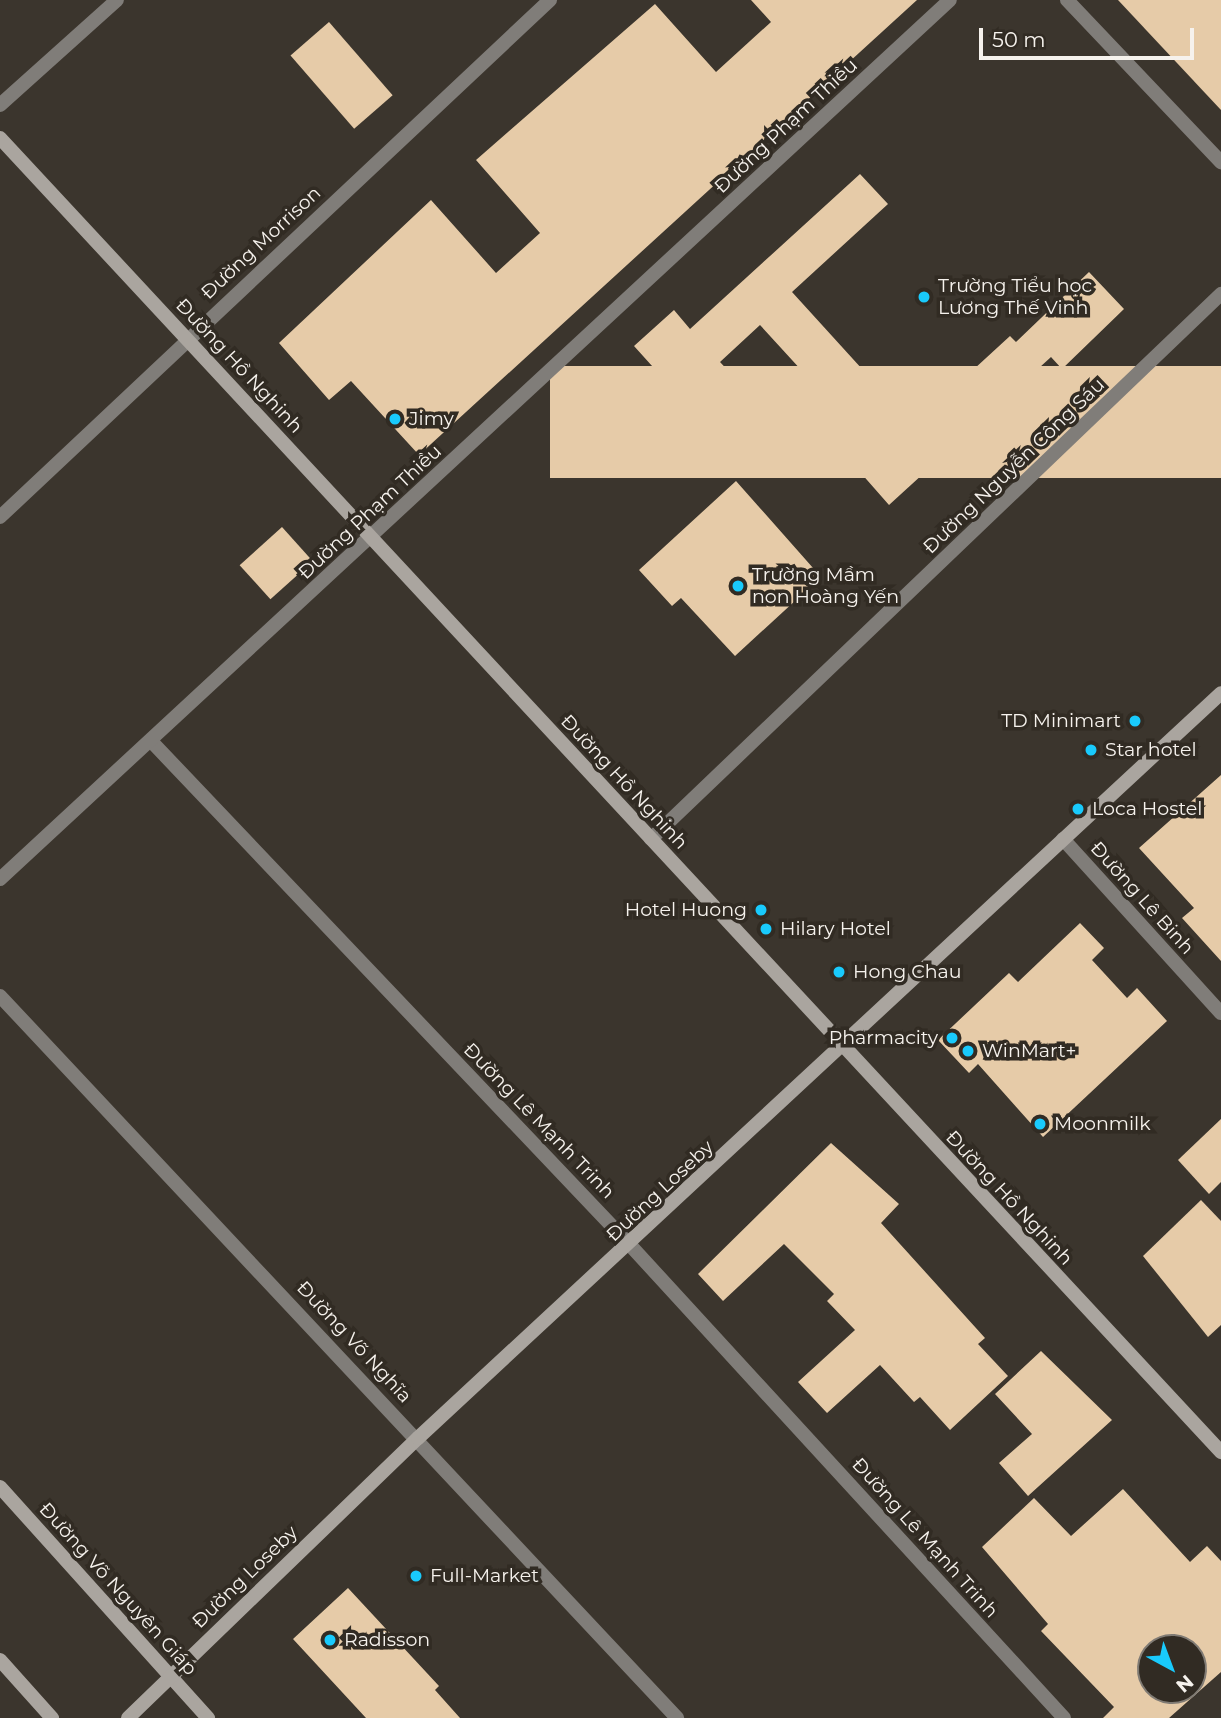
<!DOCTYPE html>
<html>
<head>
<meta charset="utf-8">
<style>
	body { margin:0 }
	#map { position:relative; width:1221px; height:1718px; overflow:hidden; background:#3b352d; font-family:Montserrat,sans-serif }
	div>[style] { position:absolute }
	.building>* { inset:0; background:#e6cba8; transform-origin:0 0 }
	.street>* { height:14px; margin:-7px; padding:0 7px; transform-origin:7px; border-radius:7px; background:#807d79 }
	.secondary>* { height:14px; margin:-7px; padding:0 7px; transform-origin:7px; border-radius:7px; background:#aaa59f }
	.dots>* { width:19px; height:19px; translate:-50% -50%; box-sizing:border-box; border:4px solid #312b23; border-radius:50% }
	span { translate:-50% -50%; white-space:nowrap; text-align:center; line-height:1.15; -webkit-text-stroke:7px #312b23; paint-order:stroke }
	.street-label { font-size:19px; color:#f6f2ed }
	.poi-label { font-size:19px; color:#f6f2ed }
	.left { translate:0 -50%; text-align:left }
	.right { translate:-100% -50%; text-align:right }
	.north { position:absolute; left:1137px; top:1634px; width:70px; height:70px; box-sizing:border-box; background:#312b23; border:2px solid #807b74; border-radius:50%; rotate:139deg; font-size:19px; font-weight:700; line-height:28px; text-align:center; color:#f6f2ed }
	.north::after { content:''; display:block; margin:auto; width:24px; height:32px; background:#19cafc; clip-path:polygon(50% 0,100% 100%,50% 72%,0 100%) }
	.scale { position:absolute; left:979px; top:28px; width:215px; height:32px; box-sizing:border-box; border:4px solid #f6f2ed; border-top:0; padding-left:9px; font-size:21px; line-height:24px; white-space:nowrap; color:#f6f2ed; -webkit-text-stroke:5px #312b23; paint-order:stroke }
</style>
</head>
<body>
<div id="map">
	<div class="building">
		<i style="clip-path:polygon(751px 0,917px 0,419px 455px,351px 381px,329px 400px,279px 343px,431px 200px,496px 273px,540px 233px,476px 160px,655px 4px,716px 72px,771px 22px)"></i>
		<i style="clip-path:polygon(1118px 0,1221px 0,1221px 110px)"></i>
		<i style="left:329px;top:22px;width:97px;height:51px;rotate:49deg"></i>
		<i style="clip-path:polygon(860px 174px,888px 204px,792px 292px,913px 425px,1010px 336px,1016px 342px,1089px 272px,1124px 309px,1062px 369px,1051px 357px,889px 505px,860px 472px,879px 455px,760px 325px,720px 362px,748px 392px,708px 428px,634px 346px,674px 310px,690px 329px)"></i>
		<i style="left:1221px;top:366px;width:112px;height:671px;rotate:90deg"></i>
		<i style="clip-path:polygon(736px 481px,821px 577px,735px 656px,681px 598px,672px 606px,639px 570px)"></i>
		<i style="left:282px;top:527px;width:46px;height:57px;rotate:48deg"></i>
		<i style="clip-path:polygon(1221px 775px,1221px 961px,1182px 918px,1194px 908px,1139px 848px)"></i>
		<i style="clip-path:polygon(1080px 923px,1104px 948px,1092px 960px,1127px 998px,1137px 988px,1167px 1021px,1043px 1137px,978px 1064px,969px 1073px,938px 1040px,1009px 973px,1018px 982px)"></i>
		<i style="clip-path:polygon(1221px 1119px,1221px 1182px,1209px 1194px,1178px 1160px)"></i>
		<i style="clip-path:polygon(831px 1143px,899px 1204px,881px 1223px,985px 1338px,978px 1344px,1008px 1376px,950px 1430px,920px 1397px,914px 1402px,880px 1365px,827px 1413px,798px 1382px,855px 1330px,827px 1301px,834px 1294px,784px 1244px,723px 1301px,698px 1274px)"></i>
		<i style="clip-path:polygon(1201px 1200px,1221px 1221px,1221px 1325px,1208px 1337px,1143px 1256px)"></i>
		<i style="clip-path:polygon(1041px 1351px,1112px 1420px,1028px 1496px,999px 1463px,1032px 1434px,995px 1394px)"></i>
		<i style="clip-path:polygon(evenodd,1123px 1489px,1190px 1562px,1207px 1546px,1221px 1561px,1221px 1672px,1169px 1718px,1103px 1718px,1114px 1707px,1041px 1631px,1048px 1624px,982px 1547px,1034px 1498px,1071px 1536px,1123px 1489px,1151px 1648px,1193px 1648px,1193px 1690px,1151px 1690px,1151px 1648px)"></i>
		<i style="clip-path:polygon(348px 1588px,439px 1686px,435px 1690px,460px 1718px,366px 1718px,293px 1639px)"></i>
	</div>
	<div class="street">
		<i style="left:1067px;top:0;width:224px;rotate:46.5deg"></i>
		<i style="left:0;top:105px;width:157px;rotate:-41.9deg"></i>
		<i style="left:0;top:517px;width:755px;rotate:-43.23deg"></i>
		<i style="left:152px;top:742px;width:694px;rotate:46.46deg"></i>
		<i style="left:630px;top:1245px;width:642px;rotate:47.46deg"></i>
		<i style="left:651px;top:839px;width:789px;rotate:-43.72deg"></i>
		<i style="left:1063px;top:839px;width:235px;rotate:47.8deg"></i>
		<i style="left:0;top:879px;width:1294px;rotate:-42.78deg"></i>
		<i style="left:0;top:996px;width:990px;rotate:46.84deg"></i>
	</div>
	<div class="secondary">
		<i style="left:0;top:138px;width:1794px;rotate:47.1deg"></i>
		<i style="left:0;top:1487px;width:311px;rotate:48deg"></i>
		<i style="left:0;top:1660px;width:78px;rotate:48.1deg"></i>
		<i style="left:128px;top:1718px;width:403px;rotate:-44deg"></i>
		<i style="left:418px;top:1438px;width:1095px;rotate:-42.85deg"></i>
	</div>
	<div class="dots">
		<i style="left:924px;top:297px;background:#19cafc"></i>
		<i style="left:395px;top:419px;background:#19cafc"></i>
		<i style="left:738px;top:586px;background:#19cafc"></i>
		<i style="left:1135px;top:721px;background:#19cafc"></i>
		<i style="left:1091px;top:750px;background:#19cafc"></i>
		<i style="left:1078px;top:809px;background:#19cafc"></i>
		<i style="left:761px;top:910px;background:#19cafc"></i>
		<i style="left:766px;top:929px;background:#19cafc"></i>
		<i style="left:839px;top:972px;background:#19cafc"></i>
		<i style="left:952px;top:1038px;background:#19cafc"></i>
		<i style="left:968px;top:1051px;background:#19cafc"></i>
		<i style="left:1040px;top:1124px;background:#19cafc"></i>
		<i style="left:416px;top:1576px;background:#19cafc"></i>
		<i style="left:330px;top:1640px;background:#19cafc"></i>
	</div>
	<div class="street-label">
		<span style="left:786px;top:126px;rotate:-43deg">Đường Phạm Thiều</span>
		<span style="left:261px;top:243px;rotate:-43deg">Đường Morrison</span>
		<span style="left:239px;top:366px;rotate:47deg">Đường Hồ Nghinh</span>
		<span style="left:1014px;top:466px;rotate:-44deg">Đường Nguyễn Công Sáu</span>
		<span style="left:370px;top:512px;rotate:-43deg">Đường Phạm Thiều</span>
		<span style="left:624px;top:782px;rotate:47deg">Đường Hồ Nghinh</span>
		<span style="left:1142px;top:898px;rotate:48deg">Đường Lê Binh</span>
		<span style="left:539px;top:1121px;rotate:46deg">Đường Lê Mạnh Trinh</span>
		<span style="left:660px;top:1191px;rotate:-43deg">Đường Loseby</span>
		<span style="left:1009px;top:1198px;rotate:47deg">Đường Hồ Nghinh</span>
		<span style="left:354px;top:1342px;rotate:47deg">Đường Võ Nghĩa</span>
		<span style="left:925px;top:1538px;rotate:48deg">Đường Lê Mạnh Trinh</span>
		<span style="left:245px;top:1577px;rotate:-44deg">Đường Loseby</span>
		<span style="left:118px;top:1589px;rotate:48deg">Đường Võ Nguyên Giáp</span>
	</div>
	<div class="poi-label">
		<span class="left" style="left:938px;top:297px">Trường Tiểu học<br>Lương Thế Vinh</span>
		<span class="left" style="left:409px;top:419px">Jimy</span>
		<span class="left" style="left:752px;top:586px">Trường Mầm<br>non Hoàng Yến</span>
		<span class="right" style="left:1121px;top:721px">TD Minimart</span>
		<span class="left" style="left:1105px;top:750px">Star hotel</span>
		<span class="left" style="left:1092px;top:809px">Loca Hostel</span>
		<span class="right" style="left:747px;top:910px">Hotel Huong</span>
		<span class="left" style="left:780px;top:929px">Hilary Hotel</span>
		<span class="left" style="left:853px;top:972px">Hong Chau</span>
		<span class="right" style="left:938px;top:1038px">Pharmacity</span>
		<span class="left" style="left:982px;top:1051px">WinMart+</span>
		<span class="left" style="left:1054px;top:1124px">Moonmilk</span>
		<span class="left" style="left:430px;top:1576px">Full-Market</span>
		<span class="left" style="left:344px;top:1640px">Radisson</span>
	</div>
	<div class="north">N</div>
	<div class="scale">50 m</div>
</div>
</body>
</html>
